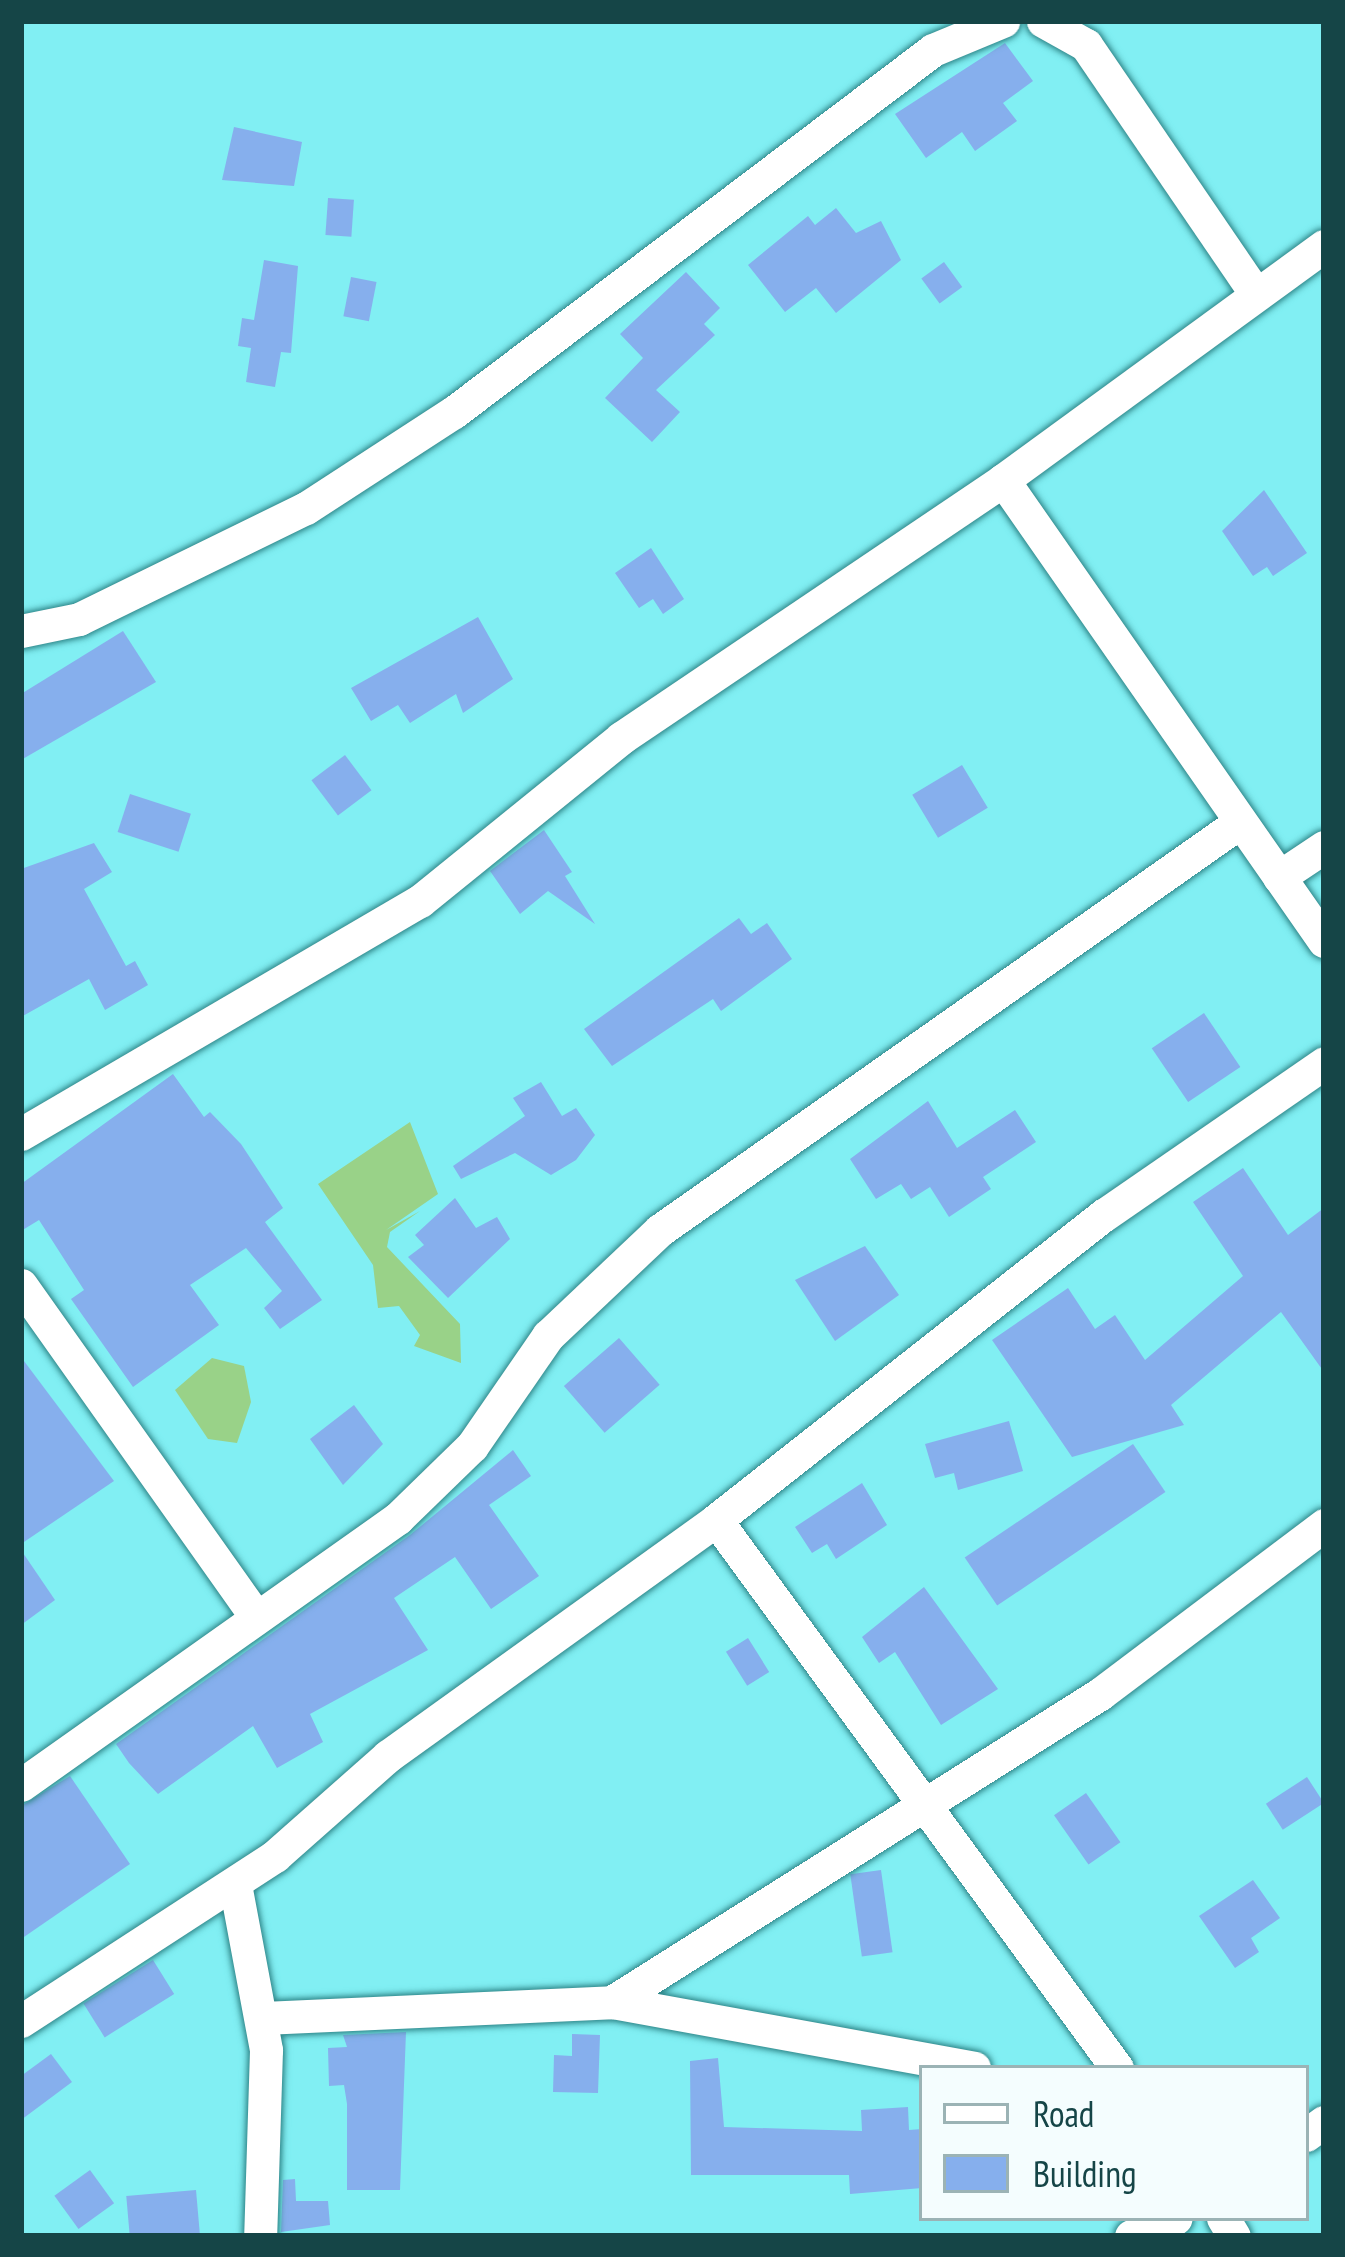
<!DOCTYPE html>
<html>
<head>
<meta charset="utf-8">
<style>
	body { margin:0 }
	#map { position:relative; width:1345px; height:2257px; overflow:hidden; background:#81eff3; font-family:"PT Sans Narrow",sans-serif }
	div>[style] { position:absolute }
	.green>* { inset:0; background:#99d288 }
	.building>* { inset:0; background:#86afed; transform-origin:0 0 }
	.roads { filter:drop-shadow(0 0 3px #2d8487) drop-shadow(0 0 3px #2d8487) }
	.minor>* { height:33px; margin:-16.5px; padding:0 16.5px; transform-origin:16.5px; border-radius:16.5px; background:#fff }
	span { translate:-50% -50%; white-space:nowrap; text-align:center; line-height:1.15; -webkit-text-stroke:12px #f4fdfe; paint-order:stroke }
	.frame { position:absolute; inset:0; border:24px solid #154547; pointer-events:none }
	.legend { position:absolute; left:919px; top:2065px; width:390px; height:156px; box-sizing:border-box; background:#f4fdfe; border:3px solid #9bb3b5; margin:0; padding:15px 21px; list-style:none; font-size:36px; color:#154547 }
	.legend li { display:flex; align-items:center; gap:24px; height:60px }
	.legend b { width:60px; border:3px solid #9bb3b5 }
</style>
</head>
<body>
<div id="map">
	<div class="green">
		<i style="clip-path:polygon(410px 1122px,438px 1194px,386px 1230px,420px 1211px,390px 1232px,387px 1247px,460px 1324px,461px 1363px,414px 1346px,420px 1335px,399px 1306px,378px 1308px,373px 1265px,318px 1184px)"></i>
		<i style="clip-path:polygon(212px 1358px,244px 1366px,251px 1402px,237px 1443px,208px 1439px,175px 1390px)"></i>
	</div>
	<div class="building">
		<i style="clip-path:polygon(1005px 43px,1033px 81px,1003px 103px,1017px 121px,975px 151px,962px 132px,926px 158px,895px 114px)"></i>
		<i style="clip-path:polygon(234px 127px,302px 142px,294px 186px,222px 180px)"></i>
		<i style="left:328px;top:198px;width:26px;height:37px;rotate:4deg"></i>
		<i style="clip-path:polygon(836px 208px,856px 233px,881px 221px,901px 260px,836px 313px,816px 288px,785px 312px,748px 265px,808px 216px,815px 225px)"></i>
		<i style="clip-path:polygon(264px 260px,298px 266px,291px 353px,281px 352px,275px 387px,246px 382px,251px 348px,238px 346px,242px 318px,254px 320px)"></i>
		<i style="left:944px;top:262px;width:31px;height:28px;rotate:54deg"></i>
		<i style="clip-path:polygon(686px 272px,720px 308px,704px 324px,715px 335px,656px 390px,680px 412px,652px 442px,605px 398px,643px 358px,620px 334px)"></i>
		<i style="left:351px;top:277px;width:26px;height:40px;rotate:11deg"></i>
		<i style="clip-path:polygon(1264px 490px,1307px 553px,1273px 576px,1267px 567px,1253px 576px,1222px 531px)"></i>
		<i style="clip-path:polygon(651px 548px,684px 599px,663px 614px,653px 599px,639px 608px,615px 573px)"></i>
		<i style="clip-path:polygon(478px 617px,513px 679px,463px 713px,456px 694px,410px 723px,398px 705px,371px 721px,351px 688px)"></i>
		<i style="clip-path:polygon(123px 631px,156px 682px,21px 760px,21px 694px)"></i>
		<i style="left:345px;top:755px;width:44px;height:42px;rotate:53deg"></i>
		<i style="left:962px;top:765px;width:50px;height:58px;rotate:59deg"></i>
		<i style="left:130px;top:794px;width:64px;height:40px;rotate:18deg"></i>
		<i style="clip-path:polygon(544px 830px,572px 872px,565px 876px,595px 924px,548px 891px,520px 914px,490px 871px)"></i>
		<i style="clip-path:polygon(94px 843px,112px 872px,84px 889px,126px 966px,135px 961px,148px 985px,105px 1010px,89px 979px,21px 1017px,21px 869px)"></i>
		<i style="clip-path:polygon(739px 918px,751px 934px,767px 923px,792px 959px,721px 1011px,713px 999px,612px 1066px,584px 1029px)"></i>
		<i style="left:1204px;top:1013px;width:65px;height:63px;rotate:56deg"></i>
		<i style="clip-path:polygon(173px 1074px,204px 1117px,210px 1112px,241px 1144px,283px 1208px,265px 1222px,322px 1300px,280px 1329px,264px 1308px,282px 1291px,246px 1248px,190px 1285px,219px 1325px,133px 1387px,71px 1299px,84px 1290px,39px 1220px,21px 1231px,21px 1184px)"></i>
		<i style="clip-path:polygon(541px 1082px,562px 1116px,576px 1108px,595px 1135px,576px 1160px,551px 1175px,515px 1153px,461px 1179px,453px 1166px,525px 1116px,513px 1098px)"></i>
		<i style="clip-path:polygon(928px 1101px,957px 1148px,1015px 1110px,1036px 1142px,983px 1177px,991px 1189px,949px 1217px,930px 1187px,911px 1199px,901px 1184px,876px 1199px,850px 1159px)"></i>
		<i style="clip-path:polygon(1243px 1168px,1288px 1235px,1324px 1208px,1324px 1372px,1281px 1312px,1171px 1405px,1184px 1425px,1072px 1457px,992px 1340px,1068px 1288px,1095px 1329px,1115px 1315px,1145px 1360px,1243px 1276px,1193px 1202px)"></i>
		<i style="clip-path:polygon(455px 1198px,476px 1228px,497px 1217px,510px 1239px,448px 1298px,408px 1257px,424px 1245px,415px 1235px)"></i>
		<i style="clip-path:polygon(865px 1246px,899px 1295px,835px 1341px,795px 1280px)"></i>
		<i style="left:619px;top:1338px;width:62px;height:73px;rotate:49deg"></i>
		<i style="clip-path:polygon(21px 1357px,114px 1481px,21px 1544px)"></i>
		<i style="clip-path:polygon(354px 1405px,383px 1444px,343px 1485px,310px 1439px)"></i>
		<i style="clip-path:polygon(1009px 1421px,1023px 1471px,958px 1490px,954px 1473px,935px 1478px,925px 1444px)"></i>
		<i style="left:1133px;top:1444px;width:58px;height:203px;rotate:56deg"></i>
		<i style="clip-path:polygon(513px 1450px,531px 1476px,489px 1505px,539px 1576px,491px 1609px,455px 1557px,394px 1598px,428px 1650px,310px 1714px,323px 1742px,277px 1768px,253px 1726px,158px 1794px,129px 1763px,116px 1744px,410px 1535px)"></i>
		<i style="clip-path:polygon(862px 1483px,887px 1525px,836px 1559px,827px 1544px,812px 1553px,795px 1527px)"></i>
		<i style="clip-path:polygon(21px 1550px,55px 1600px,21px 1625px)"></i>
		<i style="clip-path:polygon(924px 1587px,998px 1689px,941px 1725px,895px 1652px,879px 1663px,862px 1637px)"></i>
		<i style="left:748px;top:1638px;width:40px;height:26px;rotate:58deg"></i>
		<i style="clip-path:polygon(70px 1776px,130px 1864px,21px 1939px,21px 1806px)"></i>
		<i style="left:1307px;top:1777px;width:31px;height:49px;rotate:57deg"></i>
		<i style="left:1086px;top:1793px;width:60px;height:39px;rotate:55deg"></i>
		<i style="left:881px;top:1870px;width:83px;height:31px;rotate:82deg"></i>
		<i style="clip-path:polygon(1253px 1880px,1280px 1918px,1251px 1938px,1259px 1952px,1235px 1968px,1199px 1916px)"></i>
		<i style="left:153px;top:1960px;width:40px;height:82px;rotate:58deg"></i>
		<i style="clip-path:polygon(406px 2032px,400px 2190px,347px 2190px,347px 2104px,344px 2085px,329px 2086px,328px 2048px,347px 2047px,343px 2035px)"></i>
		<i style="clip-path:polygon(572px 2034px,600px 2035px,598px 2093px,553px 2092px,554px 2055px,572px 2056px)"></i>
		<i style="clip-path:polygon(51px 2054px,72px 2082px,21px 2120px,21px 2076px)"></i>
		<i style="clip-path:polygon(718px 2058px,724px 2127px,862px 2131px,861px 2110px,908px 2107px,909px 2130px,922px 2129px,922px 2188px,850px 2194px,849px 2175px,691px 2175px,690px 2061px)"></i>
		<i style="left:90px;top:2170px;width:41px;height:44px;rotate:54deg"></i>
		<i style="clip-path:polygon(295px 2179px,296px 2201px,328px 2201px,330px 2225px,281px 2232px,283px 2180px)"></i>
		<i style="left:196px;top:2190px;width:46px;height:70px;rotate:85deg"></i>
	</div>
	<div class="roads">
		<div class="minor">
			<i style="left:1043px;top:21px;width:49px;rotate:29.2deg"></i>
			<i style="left:1086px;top:45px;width:300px;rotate:55.7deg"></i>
			<i style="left:1003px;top:480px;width:562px;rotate:55.15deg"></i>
			<i style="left:21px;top:631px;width:59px;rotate:-11.7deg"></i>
			<i style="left:79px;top:619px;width:253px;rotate:-26.1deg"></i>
			<i style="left:306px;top:508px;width:176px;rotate:-33deg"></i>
			<i style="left:454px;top:412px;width:600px;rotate:-37.08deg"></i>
			<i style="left:933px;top:50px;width:76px;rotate:-22.5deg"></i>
			<i style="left:1279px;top:877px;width:54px;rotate:-33.7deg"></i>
			<i style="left:21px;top:1134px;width:462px;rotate:-30.3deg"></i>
			<i style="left:420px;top:901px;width:259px;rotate:-39deg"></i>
			<i style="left:621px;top:738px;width:461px;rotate:-34deg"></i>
			<i style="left:1003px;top:480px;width:397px;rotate:-36.1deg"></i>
			<i style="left:21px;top:1285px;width:403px;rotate:54.7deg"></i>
			<i style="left:716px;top:1520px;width:679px;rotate:53.81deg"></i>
			<i style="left:21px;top:1785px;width:462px;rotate:-35.3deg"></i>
			<i style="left:398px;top:1518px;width:103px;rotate:-44.2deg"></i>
			<i style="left:472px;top:1446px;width:134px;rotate:-55.4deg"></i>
			<i style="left:548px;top:1336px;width:154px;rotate:-43.4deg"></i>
			<i style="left:660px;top:1230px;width:709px;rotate:-35.12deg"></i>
			<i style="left:235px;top:1884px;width:169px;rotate:79.4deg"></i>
			<i style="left:266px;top:2050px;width:186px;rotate:91.8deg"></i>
			<i style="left:612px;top:2002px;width:368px;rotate:10.3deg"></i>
			<i style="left:263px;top:2018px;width:349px;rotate:-2.6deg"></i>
			<i style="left:612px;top:2002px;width:577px;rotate:-32.26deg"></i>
			<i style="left:1100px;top:1694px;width:281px;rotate:-37deg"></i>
			<i style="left:21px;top:2021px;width:303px;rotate:-33deg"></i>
			<i style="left:275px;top:1856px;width:151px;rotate:-41.5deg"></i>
			<i style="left:388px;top:1756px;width:404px;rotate:-35.7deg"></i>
			<i style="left:716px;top:1520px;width:494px;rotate:-38.2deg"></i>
			<i style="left:1104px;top:1215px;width:267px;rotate:-34.6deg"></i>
			<i style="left:1306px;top:2135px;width:22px;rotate:-36deg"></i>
			<i style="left:1223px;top:2218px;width:21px;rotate:59deg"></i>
			<i style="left:1131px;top:2236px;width:48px;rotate:-21.8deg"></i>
		</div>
	</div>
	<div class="frame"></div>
	<ul class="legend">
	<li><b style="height:15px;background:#fff"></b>Road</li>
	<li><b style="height:33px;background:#86afed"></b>Building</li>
	</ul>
</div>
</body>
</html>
